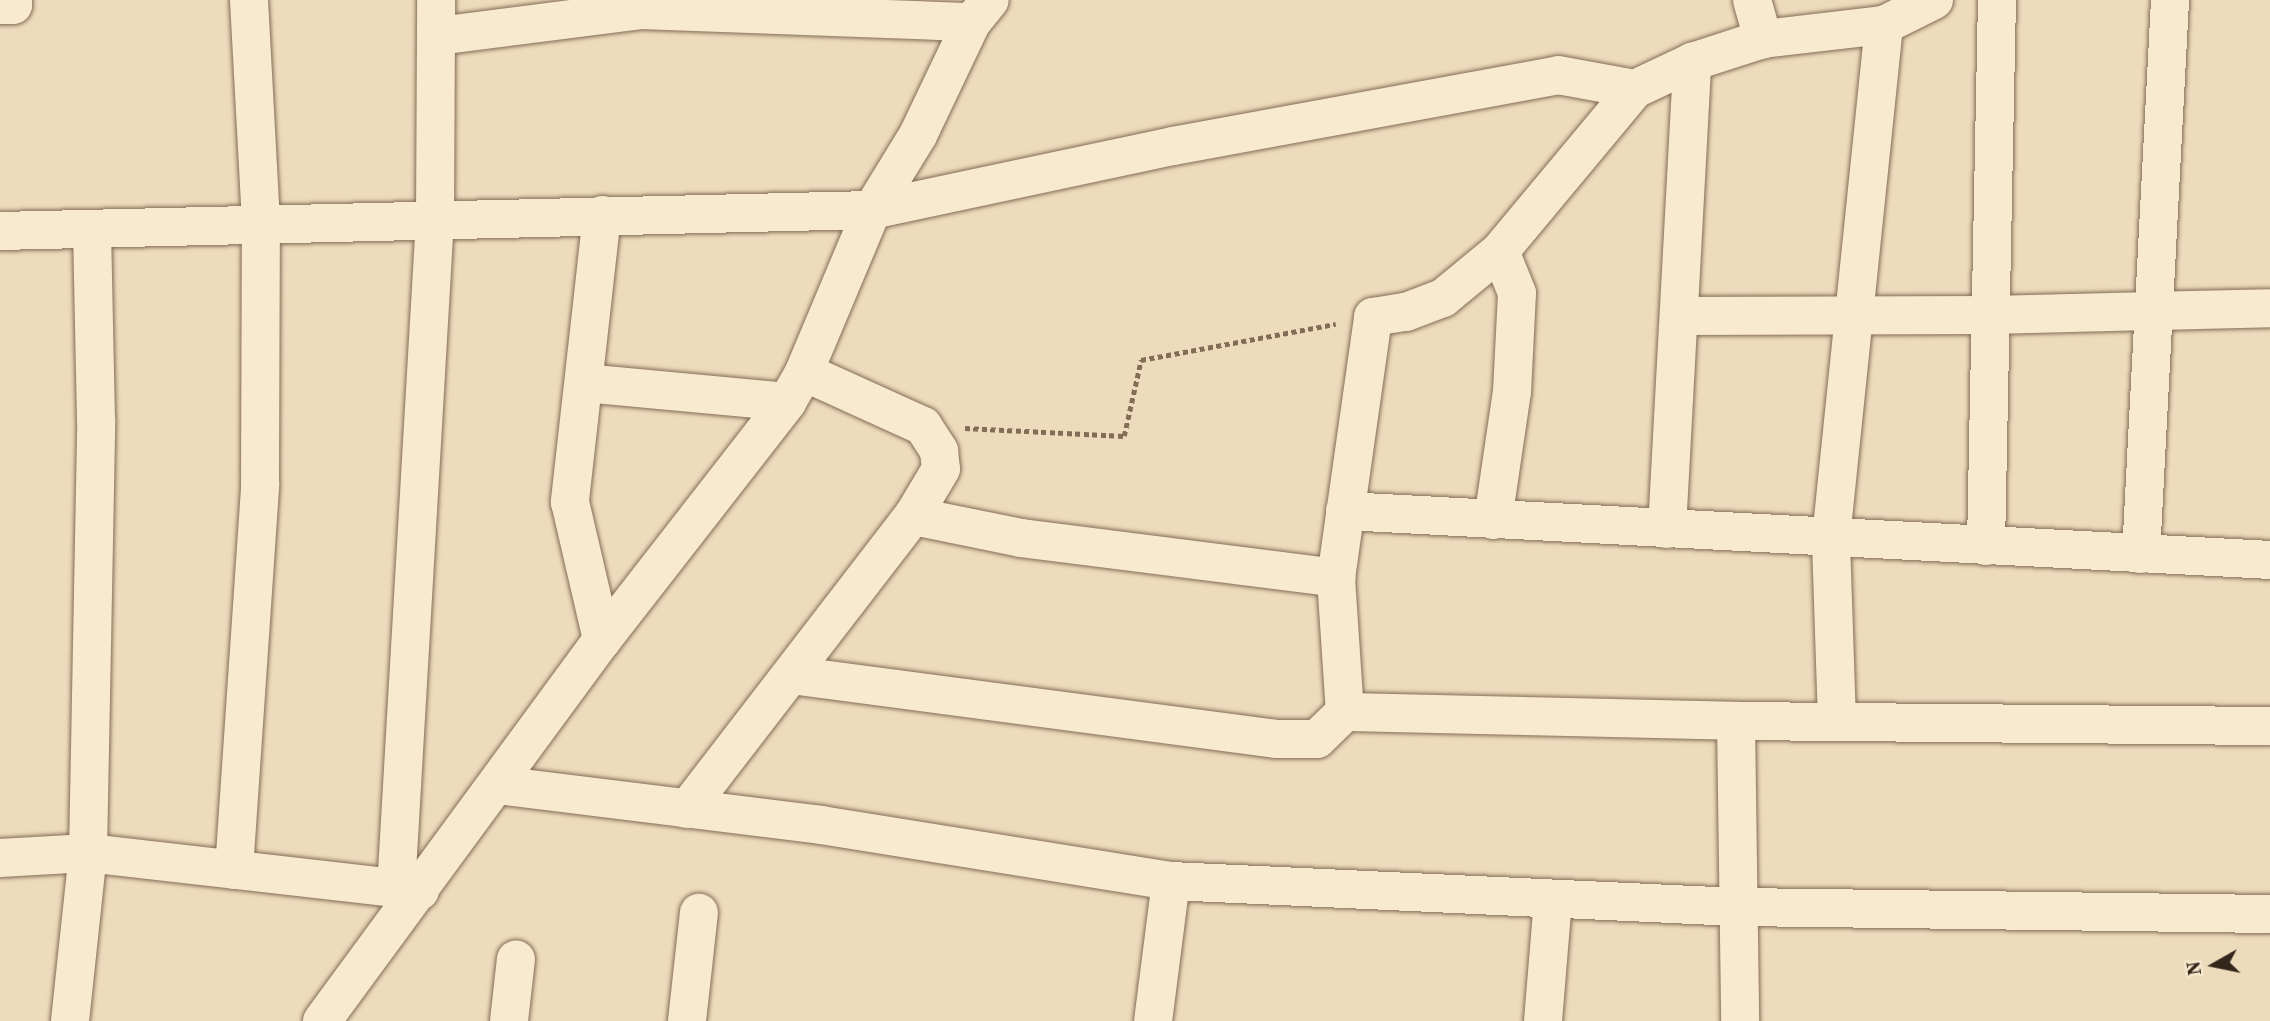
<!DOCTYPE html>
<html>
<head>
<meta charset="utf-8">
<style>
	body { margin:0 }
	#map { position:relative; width:2270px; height:1021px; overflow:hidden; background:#eddcbc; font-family:"Source Serif 4",serif }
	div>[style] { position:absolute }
	.path>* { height:4.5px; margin-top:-2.25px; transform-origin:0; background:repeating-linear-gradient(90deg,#846c56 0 5px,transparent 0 8.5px) }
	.roads { filter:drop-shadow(0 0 2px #846c56) drop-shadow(0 0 2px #846c56) }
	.street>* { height:38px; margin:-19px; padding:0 19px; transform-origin:19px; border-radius:19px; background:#f8eacf }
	span { translate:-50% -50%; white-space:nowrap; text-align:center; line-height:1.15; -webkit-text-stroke:5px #f4e7cb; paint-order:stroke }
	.north { position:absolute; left:2179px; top:930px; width:70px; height:70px; -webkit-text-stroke:5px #f4e7cb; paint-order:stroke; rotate:261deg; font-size:19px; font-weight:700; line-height:28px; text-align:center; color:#33261b }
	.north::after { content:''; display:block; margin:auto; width:24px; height:32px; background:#33261b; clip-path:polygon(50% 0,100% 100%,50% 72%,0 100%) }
</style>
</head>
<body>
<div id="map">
	<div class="path">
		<i style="left:965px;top:428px;width:159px;rotate:2.9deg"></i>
		<i style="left:1124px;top:436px;width:78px;rotate:-77.4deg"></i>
		<i style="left:1141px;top:360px;width:198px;rotate:-10.5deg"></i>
	</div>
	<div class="roads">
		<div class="street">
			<i style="left:1752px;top:0;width:41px;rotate:74.2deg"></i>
			<i style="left:0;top:5px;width:13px"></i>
			<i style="left:13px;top:5px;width:5px;rotate:-90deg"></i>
			<i style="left:438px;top:36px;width:204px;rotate:-7.3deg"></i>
			<i style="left:640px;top:10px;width:332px;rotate:2.1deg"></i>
			<i style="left:602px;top:215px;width:289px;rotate:96.4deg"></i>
			<i style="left:570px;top:502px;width:142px;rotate:76.9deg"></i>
			<i style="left:0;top:231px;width:872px;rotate:-1.38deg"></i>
			<i style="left:872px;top:210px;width:308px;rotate:-12deg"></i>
			<i style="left:1173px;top:146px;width:391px;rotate:-10.4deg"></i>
			<i style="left:1558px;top:75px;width:78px;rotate:10.3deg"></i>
			<i style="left:1679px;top:316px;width:311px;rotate:-0.2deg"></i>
			<i style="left:1990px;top:315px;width:280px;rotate:-1.4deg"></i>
			<i style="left:804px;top:372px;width:131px;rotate:24.4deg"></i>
			<i style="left:923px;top:426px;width:30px;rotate:57deg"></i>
			<i style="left:939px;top:451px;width:18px;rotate:84deg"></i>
			<i style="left:941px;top:469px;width:55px;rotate:120.8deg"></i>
			<i style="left:913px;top:516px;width:110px;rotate:11.5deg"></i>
			<i style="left:1021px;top:538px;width:318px;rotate:7.2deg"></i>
			<i style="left:1336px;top:578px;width:264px;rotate:-81.9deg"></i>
			<i style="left:1373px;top:317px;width:33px;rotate:-9deg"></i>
			<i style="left:1406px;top:312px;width:40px;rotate:-21deg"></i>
			<i style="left:1443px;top:298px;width:74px;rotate:-39.5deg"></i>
			<i style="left:1500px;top:251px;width:211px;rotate:-50.2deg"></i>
			<i style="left:1635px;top:89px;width:63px;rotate:-25.3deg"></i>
			<i style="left:1692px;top:62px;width:75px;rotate:-17.9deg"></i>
			<i style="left:1763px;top:39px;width:122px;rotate:-6.6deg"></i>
			<i style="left:1884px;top:25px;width:56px;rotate:-26.6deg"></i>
			<i style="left:584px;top:383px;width:204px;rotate:5.3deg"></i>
			<i style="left:1345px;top:511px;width:926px;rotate:3.03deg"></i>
			<i style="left:1493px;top:520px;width:129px;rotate:-81.6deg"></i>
			<i style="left:1512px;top:392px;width:99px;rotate:-87.1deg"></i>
			<i style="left:1517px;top:293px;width:45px;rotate:-112deg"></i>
			<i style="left:1667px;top:529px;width:468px;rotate:-86.9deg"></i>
			<i style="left:1986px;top:546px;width:546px;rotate:-88.85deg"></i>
			<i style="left:2141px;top:554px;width:555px;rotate:-87deg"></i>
			<i style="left:1336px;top:578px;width:134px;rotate:86.2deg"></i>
			<i style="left:1345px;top:712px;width:391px;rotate:1.3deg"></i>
			<i style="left:1736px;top:721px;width:300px;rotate:89.2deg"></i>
			<i style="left:791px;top:675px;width:489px;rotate:7.5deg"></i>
			<i style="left:1276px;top:739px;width:41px"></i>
			<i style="left:1317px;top:739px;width:39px;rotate:-44deg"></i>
			<i style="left:1736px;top:721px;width:534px;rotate:0.54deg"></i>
			<i style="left:1837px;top:722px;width:184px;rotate:-91.9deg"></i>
			<i style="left:1831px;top:538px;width:516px;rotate:-84.1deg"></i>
			<i style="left:497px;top:785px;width:326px;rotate:7deg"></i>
			<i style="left:821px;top:825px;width:354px;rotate:9.1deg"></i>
			<i style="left:1171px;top:881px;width:141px;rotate:97.3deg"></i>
			<i style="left:687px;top:809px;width:370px;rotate:-52.4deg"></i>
			<i style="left:0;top:858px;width:88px;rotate:-3.3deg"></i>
			<i style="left:88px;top:853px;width:334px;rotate:6.5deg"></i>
			<i style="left:234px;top:870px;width:387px;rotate:-86.1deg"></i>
			<i style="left:260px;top:484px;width:262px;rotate:-89.8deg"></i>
			<i style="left:261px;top:222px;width:222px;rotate:-93.1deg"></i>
			<i style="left:1171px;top:881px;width:568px;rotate:2.63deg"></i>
			<i style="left:1738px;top:907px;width:532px;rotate:0.75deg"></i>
			<i style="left:396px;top:889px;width:672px;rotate:-86.67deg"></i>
			<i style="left:435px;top:218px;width:218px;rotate:-89.7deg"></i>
			<i style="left:70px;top:1021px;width:169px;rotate:-83.9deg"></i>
			<i style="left:88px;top:853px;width:433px;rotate:-88.9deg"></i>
			<i style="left:96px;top:420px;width:191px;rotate:-91.2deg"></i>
			<i style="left:322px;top:1021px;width:473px;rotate:-53.7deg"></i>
			<i style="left:602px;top:640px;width:301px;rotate:-52.1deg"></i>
			<i style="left:787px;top:402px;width:34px;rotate:-60deg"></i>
			<i style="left:804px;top:372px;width:176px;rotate:-67.2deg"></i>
			<i style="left:872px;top:210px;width:88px;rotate:-58.5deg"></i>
			<i style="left:918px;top:135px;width:125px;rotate:-64.5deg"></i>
			<i style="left:972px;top:22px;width:28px;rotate:-51deg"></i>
			<i style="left:509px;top:1021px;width:62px;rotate:-83.6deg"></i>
			<i style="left:687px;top:1021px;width:109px;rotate:-83.7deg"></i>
			<i style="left:1543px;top:1021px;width:121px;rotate:-85.3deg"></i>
		</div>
	</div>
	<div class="north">N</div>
</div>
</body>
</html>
